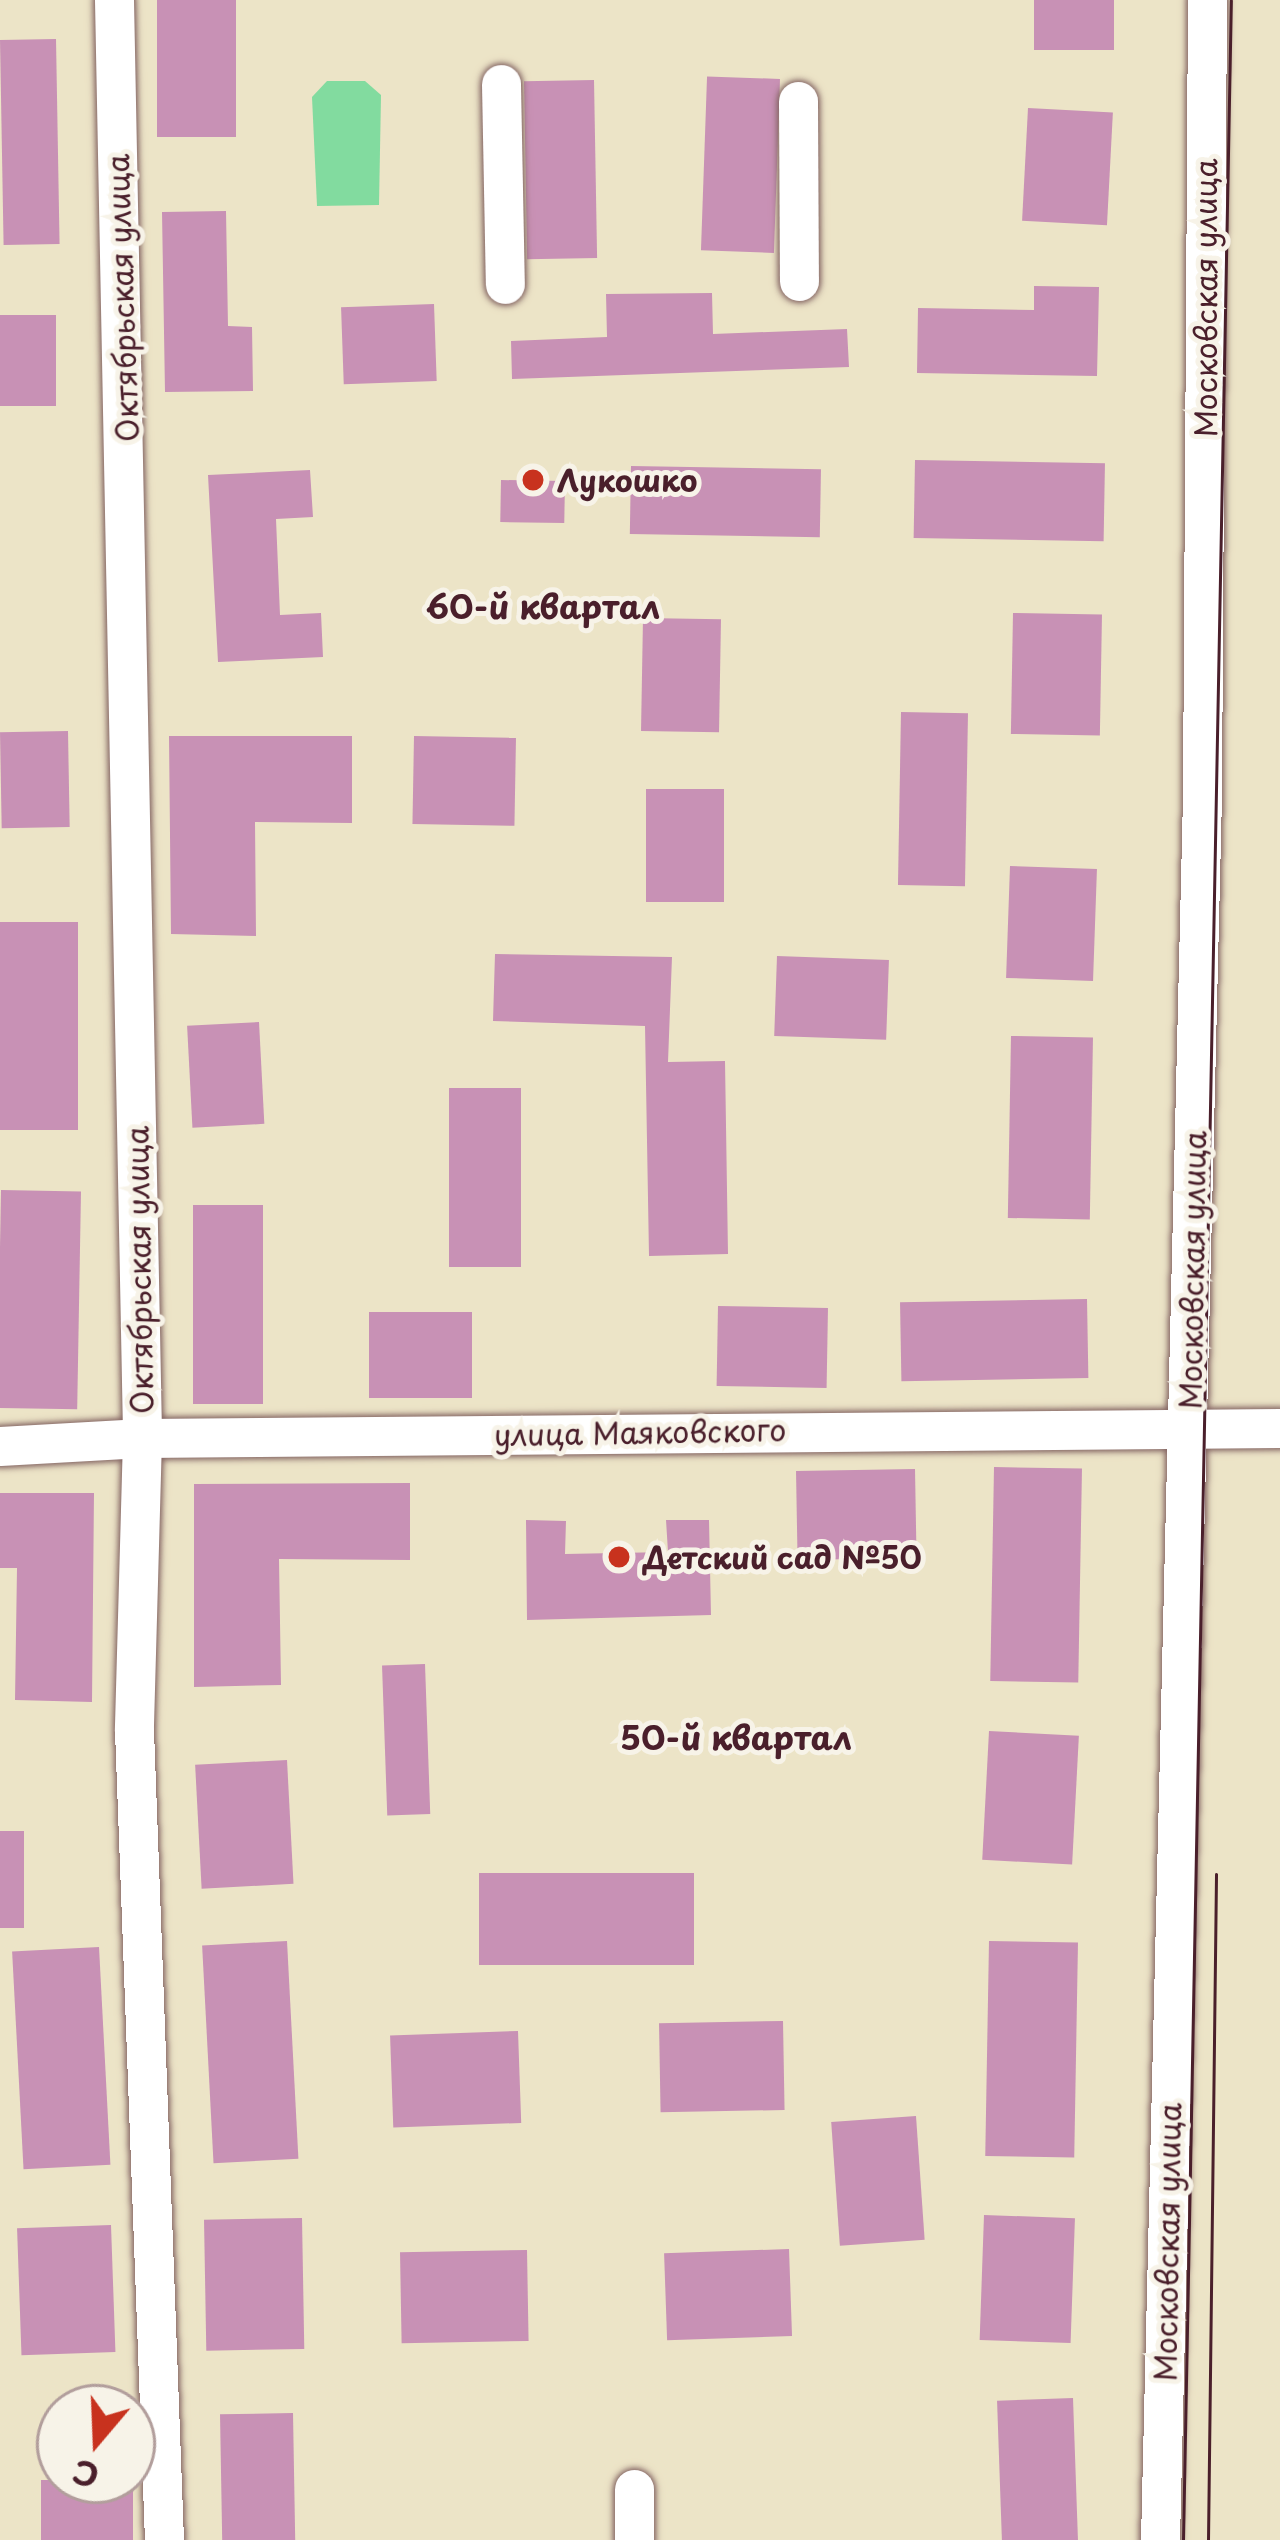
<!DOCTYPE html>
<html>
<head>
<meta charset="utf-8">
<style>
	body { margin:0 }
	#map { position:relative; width:1280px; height:2540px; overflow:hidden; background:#ece4c7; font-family:"Playpen Sans",sans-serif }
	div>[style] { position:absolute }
	.green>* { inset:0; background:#82db9f }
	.building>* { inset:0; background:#c891b5; transform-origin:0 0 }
	.roads { filter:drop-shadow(0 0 3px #836462) drop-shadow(0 0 3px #836462) }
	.minor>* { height:39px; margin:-19.5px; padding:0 19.5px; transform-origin:19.5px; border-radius:19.5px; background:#fff }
	.tram>* { height:3px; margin:-1.5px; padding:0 1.5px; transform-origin:1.5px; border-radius:1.5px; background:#4a1f2b }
	.dots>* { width:33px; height:33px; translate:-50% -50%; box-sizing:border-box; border:6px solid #f7f3e8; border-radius:50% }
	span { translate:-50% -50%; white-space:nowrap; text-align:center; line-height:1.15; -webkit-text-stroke:10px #f7f3e8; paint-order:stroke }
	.street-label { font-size:30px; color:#4a1f2b }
	.poi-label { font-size:30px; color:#4a1f2b; font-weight:700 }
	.left { translate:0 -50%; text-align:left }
	.neighbourhood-label { font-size:33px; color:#4a1f2b; font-weight:700 }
	.north { position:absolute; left:36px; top:2384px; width:120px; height:120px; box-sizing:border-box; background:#f7f3e8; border:3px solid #b29e9c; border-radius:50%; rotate:199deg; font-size:33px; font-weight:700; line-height:48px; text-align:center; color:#4a1f2b }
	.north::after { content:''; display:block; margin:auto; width:42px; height:54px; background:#c8321e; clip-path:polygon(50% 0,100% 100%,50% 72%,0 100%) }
</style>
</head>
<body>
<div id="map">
	<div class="green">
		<i style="clip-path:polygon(327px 81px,365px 81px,381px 95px,379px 205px,317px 206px,312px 97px)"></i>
	</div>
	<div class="building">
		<i style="left:157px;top:0;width:79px;height:137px"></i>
		<i style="left:1034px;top:0;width:80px;height:50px"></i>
		<i style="left:56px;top:39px;width:205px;height:56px;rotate:89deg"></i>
		<i style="left:780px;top:79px;width:174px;height:73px;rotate:92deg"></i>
		<i style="left:594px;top:80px;width:178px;height:70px;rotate:89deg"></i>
		<i style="left:1028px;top:108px;width:85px;height:113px;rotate:3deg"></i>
		<i style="clip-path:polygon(226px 211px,228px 326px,252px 327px,253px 391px,165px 392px,162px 212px)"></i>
		<i style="clip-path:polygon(1034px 286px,1099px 287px,1097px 376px,917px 373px,918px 308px,1034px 310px)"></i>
		<i style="clip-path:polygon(712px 293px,713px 334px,847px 329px,849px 367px,512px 379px,511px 341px,607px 337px,606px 294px)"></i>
		<i style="left:434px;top:304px;width:77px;height:93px;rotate:88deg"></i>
		<i style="left:0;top:315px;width:56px;height:91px"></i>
		<i style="left:915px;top:460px;width:190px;height:78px;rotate:1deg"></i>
		<i style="left:631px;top:466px;width:190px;height:68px;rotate:1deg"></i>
		<i style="clip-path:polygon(310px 470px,313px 517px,276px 519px,280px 615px,321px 613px,323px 657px,218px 662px,208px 475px)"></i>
		<i style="left:501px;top:480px;width:64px;height:42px;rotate:1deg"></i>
		<i style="left:1013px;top:613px;width:89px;height:121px;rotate:1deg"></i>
		<i style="left:643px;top:618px;width:78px;height:113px;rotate:1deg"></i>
		<i style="left:901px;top:712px;width:67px;height:173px;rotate:1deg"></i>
		<i style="left:68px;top:731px;width:96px;height:68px;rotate:89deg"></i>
		<i style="clip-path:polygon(169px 736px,352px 736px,352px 823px,255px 822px,256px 936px,171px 934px)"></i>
		<i style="left:414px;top:736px;width:102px;height:88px;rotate:1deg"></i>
		<i style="left:646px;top:789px;width:78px;height:113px"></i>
		<i style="left:1010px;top:866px;width:87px;height:112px;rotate:2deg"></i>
		<i style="left:78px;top:922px;width:208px;height:78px;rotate:90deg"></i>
		<i style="clip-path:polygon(495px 954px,672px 957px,668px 1062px,725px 1061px,728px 1254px,649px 1256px,645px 1026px,493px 1021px)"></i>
		<i style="left:777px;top:956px;width:112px;height:80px;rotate:2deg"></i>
		<i style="left:259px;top:1022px;width:102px;height:72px;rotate:87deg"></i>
		<i style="left:1011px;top:1036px;width:82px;height:182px;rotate:1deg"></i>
		<i style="left:449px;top:1088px;width:72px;height:179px"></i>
		<i style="left:1px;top:1190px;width:80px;height:218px;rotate:1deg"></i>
		<i style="left:193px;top:1205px;width:70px;height:199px"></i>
		<i style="left:1087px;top:1299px;width:79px;height:187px;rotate:89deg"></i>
		<i style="left:718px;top:1306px;width:110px;height:80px;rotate:1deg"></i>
		<i style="left:369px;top:1312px;width:103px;height:86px"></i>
		<i style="left:994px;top:1467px;width:88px;height:214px;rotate:1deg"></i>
		<i style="left:915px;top:1469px;width:89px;height:119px;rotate:89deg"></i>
		<i style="clip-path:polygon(410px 1483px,410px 1560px,279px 1559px,281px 1685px,194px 1687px,194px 1484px)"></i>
		<i style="clip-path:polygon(0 1493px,94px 1493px,92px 1702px,15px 1700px,17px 1568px,0 1568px)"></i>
		<i style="clip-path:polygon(526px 1520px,566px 1521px,565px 1554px,668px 1552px,666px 1520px,709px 1520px,711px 1615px,527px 1620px)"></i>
		<i style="left:425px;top:1664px;width:150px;height:43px;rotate:88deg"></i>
		<i style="left:989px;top:1731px;width:90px;height:129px;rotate:3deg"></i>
		<i style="left:287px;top:1760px;width:124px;height:92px;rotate:87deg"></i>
		<i style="left:0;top:1831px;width:24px;height:97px"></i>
		<i style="left:479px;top:1873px;width:215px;height:92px"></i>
		<i style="left:287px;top:1941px;width:218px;height:85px;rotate:87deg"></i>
		<i style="left:989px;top:1941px;width:89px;height:215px;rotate:1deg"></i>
		<i style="left:99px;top:1947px;width:218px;height:87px;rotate:87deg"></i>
		<i style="left:783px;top:2021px;width:89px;height:124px;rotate:89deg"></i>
		<i style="left:518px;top:2031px;width:92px;height:128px;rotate:88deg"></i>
		<i style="left:916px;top:2116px;width:124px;height:85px;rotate:86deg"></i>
		<i style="left:984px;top:2215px;width:91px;height:125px;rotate:2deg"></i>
		<i style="left:302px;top:2218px;width:131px;height:98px;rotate:89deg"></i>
		<i style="left:111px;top:2225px;width:127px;height:94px;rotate:88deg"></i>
		<i style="left:789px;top:2249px;width:87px;height:125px;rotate:88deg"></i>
		<i style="left:527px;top:2250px;width:91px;height:127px;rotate:89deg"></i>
		<i style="left:1073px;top:2398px;width:142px;height:76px;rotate:88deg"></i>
		<i style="left:293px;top:2413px;width:127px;height:73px;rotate:89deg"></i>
		<i style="left:41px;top:2480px;width:92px;height:60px"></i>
	</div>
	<div class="roads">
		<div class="minor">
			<i style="left:114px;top:0;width:1438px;rotate:88.88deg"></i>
			<i style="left:142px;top:1438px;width:292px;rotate:91.6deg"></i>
			<i style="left:134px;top:1730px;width:811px;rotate:87.88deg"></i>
			<i style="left:501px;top:84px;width:200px;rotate:88.9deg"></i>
			<i style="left:798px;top:101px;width:180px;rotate:89.7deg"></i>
			<i style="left:0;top:1446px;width:142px;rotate:-3.2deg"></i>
			<i style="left:142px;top:1438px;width:1138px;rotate:-0.5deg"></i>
			<i style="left:634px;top:2489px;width:51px;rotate:90deg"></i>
			<i style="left:1160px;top:2540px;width:1748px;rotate:-88.62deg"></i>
			<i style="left:1202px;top:793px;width:793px;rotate:-89.64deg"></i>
		</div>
	</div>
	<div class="tram">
		<i style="left:1183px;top:2540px;width:2540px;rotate:-88.92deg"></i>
		<i style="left:1208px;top:2540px;width:666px;rotate:-89.31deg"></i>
	</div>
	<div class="dots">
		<i style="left:533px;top:480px;background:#c8321e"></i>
		<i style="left:619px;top:1557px;background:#c8321e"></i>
	</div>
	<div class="street-label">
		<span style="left:122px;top:298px;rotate:-92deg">Октябрьская улица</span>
		<span style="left:1205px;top:298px;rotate:-90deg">Московская улица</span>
		<span style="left:139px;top:1270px;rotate:-91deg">Октябрьская улица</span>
		<span style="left:1192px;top:1270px;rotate:-89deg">Московская улица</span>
		<span style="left:640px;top:1432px;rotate:-1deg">улица Маяковского</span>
		<span style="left:1167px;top:2242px;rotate:-89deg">Московская улица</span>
	</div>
	<div class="poi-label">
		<span class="left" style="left:557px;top:480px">Лукошко</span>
		<span class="left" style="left:643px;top:1557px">Детский сад №50</span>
	</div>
	<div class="neighbourhood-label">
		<span style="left:543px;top:606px">60-й квартал</span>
		<span style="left:736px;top:1737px">50-й квартал</span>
	</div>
	<div class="north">С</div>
</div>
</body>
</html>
